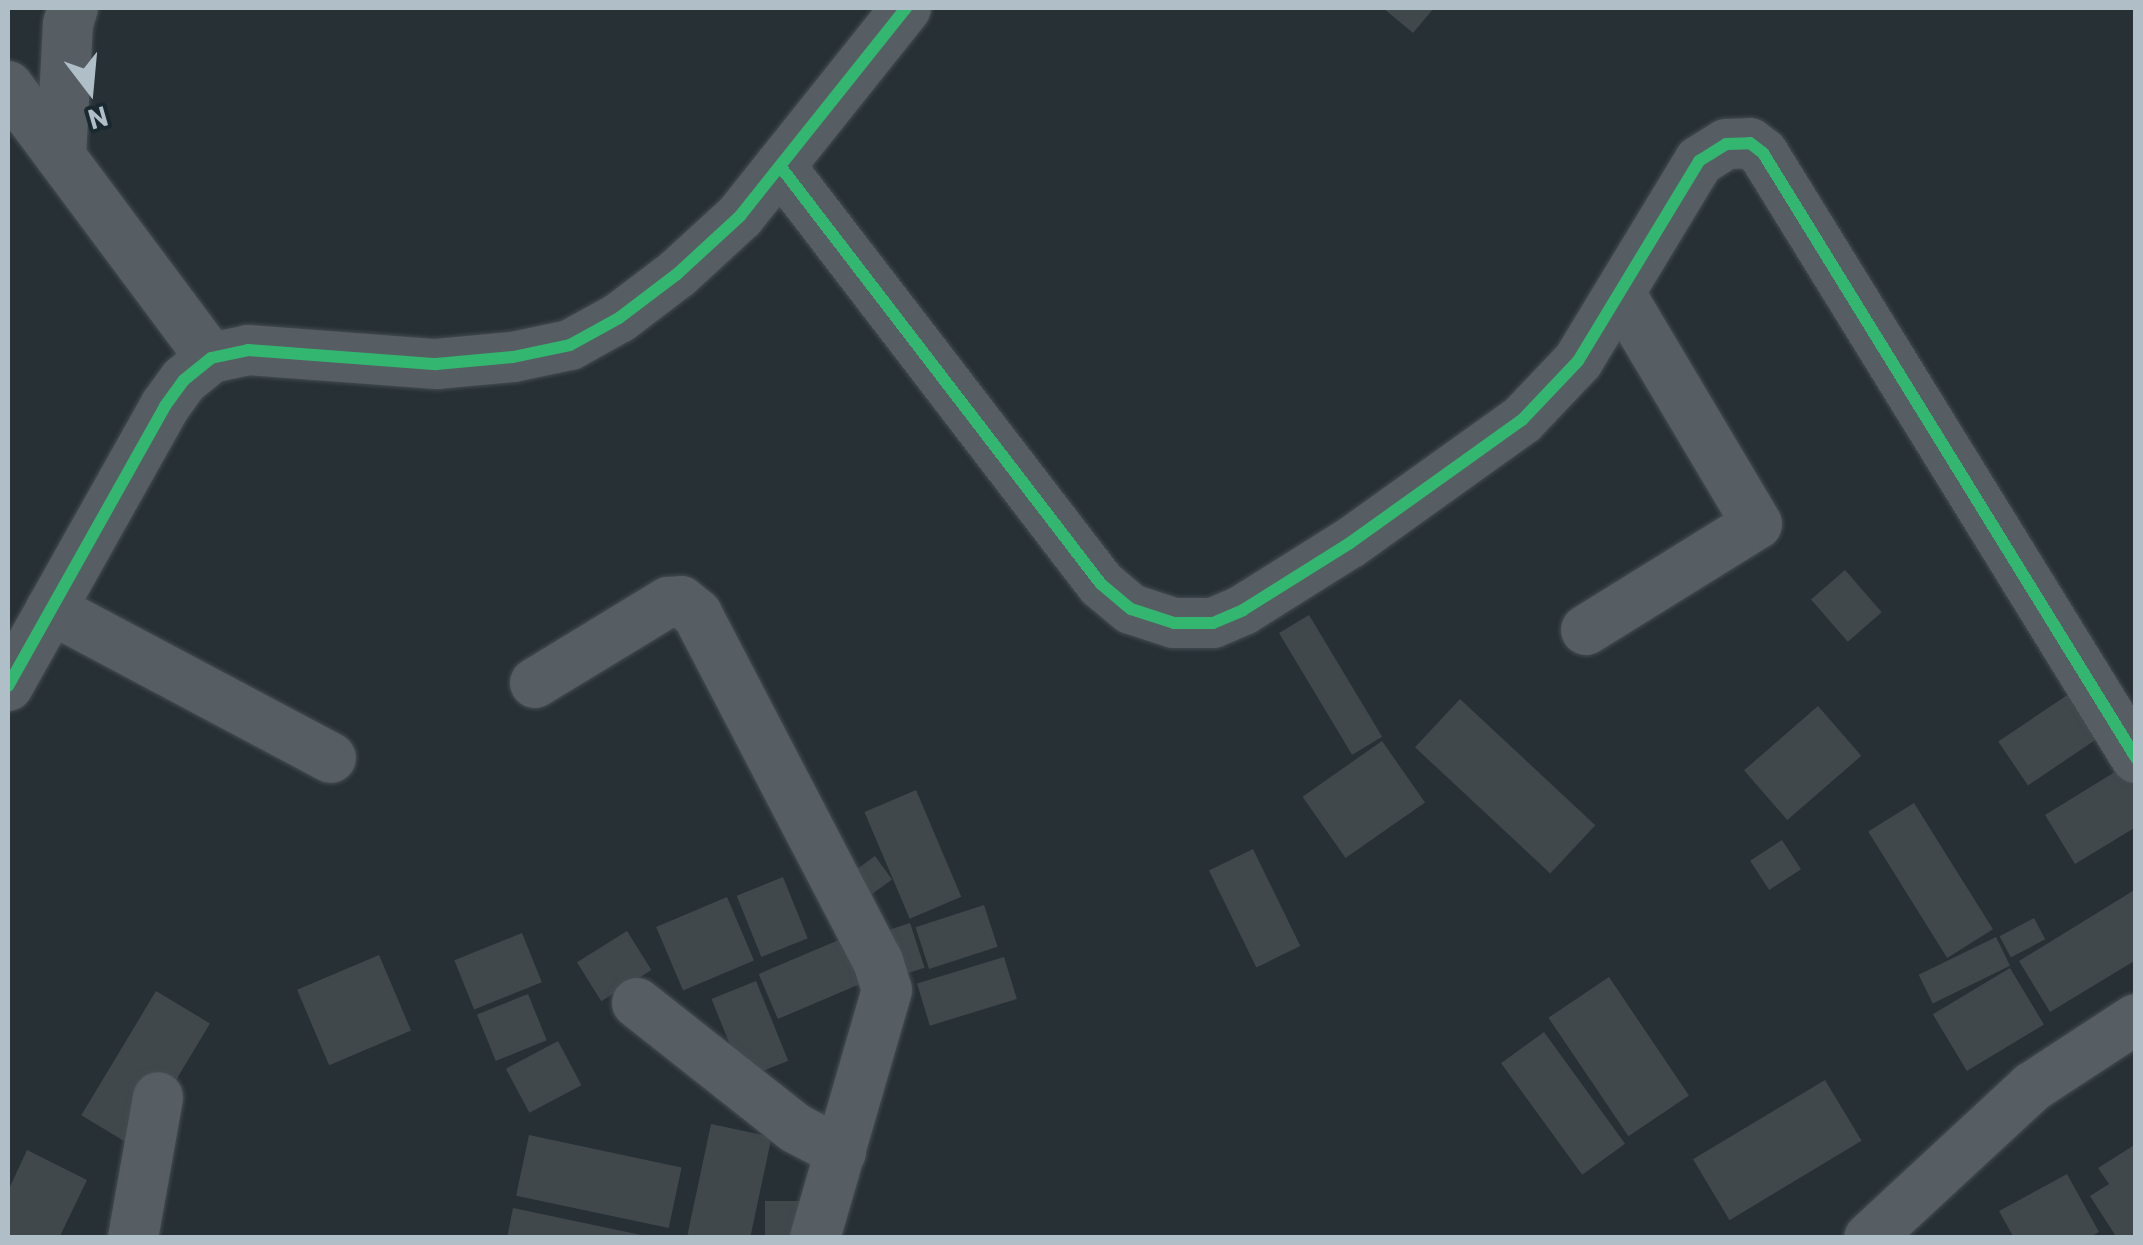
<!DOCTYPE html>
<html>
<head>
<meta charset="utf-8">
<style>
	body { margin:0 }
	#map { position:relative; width:2143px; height:1245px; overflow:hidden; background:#263035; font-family:Barlow,sans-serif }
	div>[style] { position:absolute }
	.building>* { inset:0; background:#40484c; transform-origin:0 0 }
	.roads { filter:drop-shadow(0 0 2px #444c50) drop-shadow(0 0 2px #444c50) }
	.minor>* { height:50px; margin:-25px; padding:0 25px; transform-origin:25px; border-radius:25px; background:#565e63 }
	.cycleway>* { height:12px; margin:-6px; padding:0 6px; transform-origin:6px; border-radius:6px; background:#33b770 }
	span { translate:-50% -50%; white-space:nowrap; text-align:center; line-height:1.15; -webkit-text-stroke:8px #1a2830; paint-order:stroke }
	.frame { position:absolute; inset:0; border:10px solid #afbec7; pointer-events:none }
	.north { position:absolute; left:40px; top:40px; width:100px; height:100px; -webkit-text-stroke:8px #1a2830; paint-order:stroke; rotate:164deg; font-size:28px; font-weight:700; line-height:40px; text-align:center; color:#afbec7 }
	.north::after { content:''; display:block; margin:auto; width:35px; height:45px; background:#afbec7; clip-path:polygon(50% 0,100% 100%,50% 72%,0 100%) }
</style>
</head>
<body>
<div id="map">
	<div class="building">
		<i style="clip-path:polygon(1383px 8px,1434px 8px,1413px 33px)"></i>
		<i style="left:1845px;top:570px;width:56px;height:45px;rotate:49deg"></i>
		<i style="left:1309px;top:615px;width:142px;height:35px;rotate:59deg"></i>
		<i style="left:2082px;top:685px;width:53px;height:101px;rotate:56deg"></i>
		<i style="left:1460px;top:699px;width:185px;height:66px;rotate:43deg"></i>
		<i style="left:1818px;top:706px;width:66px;height:98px;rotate:49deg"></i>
		<i style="left:1382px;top:741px;width:75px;height:97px;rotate:55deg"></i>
		<i style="clip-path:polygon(2131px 762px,2136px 770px,2136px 827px,2075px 864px,2045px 815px)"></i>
		<i style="left:916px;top:790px;width:116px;height:56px;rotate:67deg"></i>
		<i style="left:1914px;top:803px;width:149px;height:54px;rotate:58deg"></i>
		<i style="left:1782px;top:840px;width:35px;height:38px;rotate:57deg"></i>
		<i style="left:1253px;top:849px;width:108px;height:49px;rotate:64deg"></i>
		<i style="left:875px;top:856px;width:29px;height:39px;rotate:54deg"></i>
		<i style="left:783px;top:877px;width:66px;height:50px;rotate:68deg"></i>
		<i style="clip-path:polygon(2136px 889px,2136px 960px,2050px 1012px,2019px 961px)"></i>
		<i style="left:727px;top:897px;width:69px;height:77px;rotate:67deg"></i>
		<i style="left:984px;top:905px;width:44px;height:72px;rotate:72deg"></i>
		<i style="left:2034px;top:918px;width:24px;height:39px;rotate:62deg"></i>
		<i style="left:910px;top:923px;width:47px;height:25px;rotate:72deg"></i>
		<i style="left:627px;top:931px;width:46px;height:59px;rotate:58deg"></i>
		<i style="left:522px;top:933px;width:53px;height:73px;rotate:68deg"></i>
		<i style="left:848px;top:936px;width:49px;height:97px;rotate:67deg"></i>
		<i style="left:1996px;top:937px;width:32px;height:86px;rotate:64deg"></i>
		<i style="left:379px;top:955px;width:82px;height:89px;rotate:67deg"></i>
		<i style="left:1004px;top:957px;width:44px;height:91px;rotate:73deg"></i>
		<i style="left:2010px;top:968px;width:66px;height:90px;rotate:59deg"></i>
		<i style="left:1609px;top:977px;width:143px;height:73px;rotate:56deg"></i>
		<i style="left:756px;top:981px;width:86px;height:48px;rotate:68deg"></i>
		<i style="left:156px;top:991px;width:63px;height:145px;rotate:31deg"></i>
		<i style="left:528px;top:994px;width:50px;height:55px;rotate:68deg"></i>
		<i style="left:1544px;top:1032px;width:138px;height:53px;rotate:54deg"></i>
		<i style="left:558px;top:1041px;width:50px;height:59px;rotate:62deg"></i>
		<i style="left:1825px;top:1080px;width:71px;height:154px;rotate:59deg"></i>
		<i style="left:711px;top:1124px;width:62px;height:113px;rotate:12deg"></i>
		<i style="left:529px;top:1135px;width:156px;height:62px;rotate:12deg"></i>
		<i style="clip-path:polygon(2136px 1144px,2136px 1234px,2117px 1238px,2090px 1196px,2109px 1184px,2098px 1168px)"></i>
		<i style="clip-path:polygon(27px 1150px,87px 1180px,59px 1238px,8px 1238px,8px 1191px)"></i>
		<i style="clip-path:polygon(2067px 1174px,2099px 1232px,2088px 1238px,2014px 1238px,1999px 1211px)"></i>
		<i style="left:765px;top:1201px;width:39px;height:37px"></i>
		<i style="clip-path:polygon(513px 1208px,646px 1236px,646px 1238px,507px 1238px)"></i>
	</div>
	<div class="roads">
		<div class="minor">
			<i style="left:8px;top:86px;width:339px;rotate:53.3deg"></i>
			<i style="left:61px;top:157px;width:133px;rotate:-87deg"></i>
			<i style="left:68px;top:24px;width:17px;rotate:-73deg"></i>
			<i style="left:780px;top:166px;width:527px;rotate:52.48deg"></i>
			<i style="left:1101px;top:584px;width:39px;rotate:40deg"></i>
			<i style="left:1131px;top:609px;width:45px;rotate:18deg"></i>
			<i style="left:1174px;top:623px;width:39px"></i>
			<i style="left:1213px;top:623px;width:33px;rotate:-23deg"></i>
			<i style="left:1243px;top:610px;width:126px;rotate:-32.1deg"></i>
			<i style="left:1350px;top:543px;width:211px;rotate:-35.6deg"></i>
			<i style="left:1522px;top:420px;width:81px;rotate:-46.5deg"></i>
			<i style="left:1578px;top:361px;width:234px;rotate:-58.8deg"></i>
			<i style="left:1699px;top:161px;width:32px;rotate:-32deg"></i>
			<i style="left:1726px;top:144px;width:24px;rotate:-2deg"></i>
			<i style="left:1750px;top:143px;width:16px;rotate:38deg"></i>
			<i style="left:1763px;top:153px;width:711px;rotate:58.34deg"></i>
			<i style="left:51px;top:609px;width:317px;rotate:28deg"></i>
			<i style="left:1586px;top:630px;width:201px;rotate:-31.8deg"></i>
			<i style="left:1757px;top:524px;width:269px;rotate:-120.7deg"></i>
			<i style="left:535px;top:683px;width:156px;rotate:-31.3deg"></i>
			<i style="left:668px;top:602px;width:13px;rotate:-4deg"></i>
			<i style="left:681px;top:601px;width:21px;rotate:39deg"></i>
			<i style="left:697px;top:614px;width:391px;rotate:62.5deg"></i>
			<i style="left:878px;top:961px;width:30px;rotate:73deg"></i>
			<i style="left:887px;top:990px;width:258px;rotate:106.2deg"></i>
			<i style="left:8px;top:686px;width:321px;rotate:-60.7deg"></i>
			<i style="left:165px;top:406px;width:32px;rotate:-54deg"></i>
			<i style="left:184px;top:380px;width:35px;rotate:-39deg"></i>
			<i style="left:211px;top:358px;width:38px;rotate:-12deg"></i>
			<i style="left:248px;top:350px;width:189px;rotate:4.3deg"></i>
			<i style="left:436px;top:364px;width:77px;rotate:-5.2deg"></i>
			<i style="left:513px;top:357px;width:58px;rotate:-11.9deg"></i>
			<i style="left:570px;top:345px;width:56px;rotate:-28.9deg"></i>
			<i style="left:619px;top:318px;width:73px;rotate:-37.2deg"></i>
			<i style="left:677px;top:274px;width:86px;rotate:-42.6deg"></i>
			<i style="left:740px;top:216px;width:266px;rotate:-51.4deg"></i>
			<i style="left:637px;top:1003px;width:201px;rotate:38.3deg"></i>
			<i style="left:795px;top:1128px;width:52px;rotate:27.6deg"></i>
			<i style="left:133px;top:1238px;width:143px;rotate:-79.9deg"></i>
			<i style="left:1869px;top:1238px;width:222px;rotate:-42.8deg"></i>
			<i style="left:2032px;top:1087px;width:124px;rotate:-33.2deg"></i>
		</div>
	</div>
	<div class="cycleway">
		<i style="left:780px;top:166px;width:527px;rotate:52.48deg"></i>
		<i style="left:1101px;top:584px;width:39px;rotate:40deg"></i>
		<i style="left:1131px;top:609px;width:45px;rotate:18deg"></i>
		<i style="left:1174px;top:623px;width:39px"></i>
		<i style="left:1213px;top:623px;width:33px;rotate:-23deg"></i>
		<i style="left:1243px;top:610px;width:126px;rotate:-32.1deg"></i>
		<i style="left:1350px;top:543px;width:211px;rotate:-35.6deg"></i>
		<i style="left:1522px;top:420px;width:81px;rotate:-46.5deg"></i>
		<i style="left:1578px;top:361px;width:234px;rotate:-58.8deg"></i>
		<i style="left:1699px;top:161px;width:32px;rotate:-32deg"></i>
		<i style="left:1726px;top:144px;width:24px;rotate:-2deg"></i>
		<i style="left:1750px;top:143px;width:16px;rotate:38deg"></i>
		<i style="left:1763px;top:153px;width:711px;rotate:58.34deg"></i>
		<i style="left:8px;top:686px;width:321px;rotate:-60.7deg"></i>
		<i style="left:165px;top:406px;width:32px;rotate:-54deg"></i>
		<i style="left:184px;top:380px;width:35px;rotate:-39deg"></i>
		<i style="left:211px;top:358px;width:38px;rotate:-12deg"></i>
		<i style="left:248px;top:350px;width:189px;rotate:4.3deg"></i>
		<i style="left:436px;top:364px;width:77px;rotate:-5.2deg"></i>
		<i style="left:513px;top:357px;width:58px;rotate:-11.9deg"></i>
		<i style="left:570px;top:345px;width:56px;rotate:-28.9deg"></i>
		<i style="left:619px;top:318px;width:73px;rotate:-37.2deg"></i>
		<i style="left:677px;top:274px;width:86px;rotate:-42.6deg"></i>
		<i style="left:740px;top:216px;width:266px;rotate:-51.4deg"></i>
	</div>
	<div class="frame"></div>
	<div class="north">N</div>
</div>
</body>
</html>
